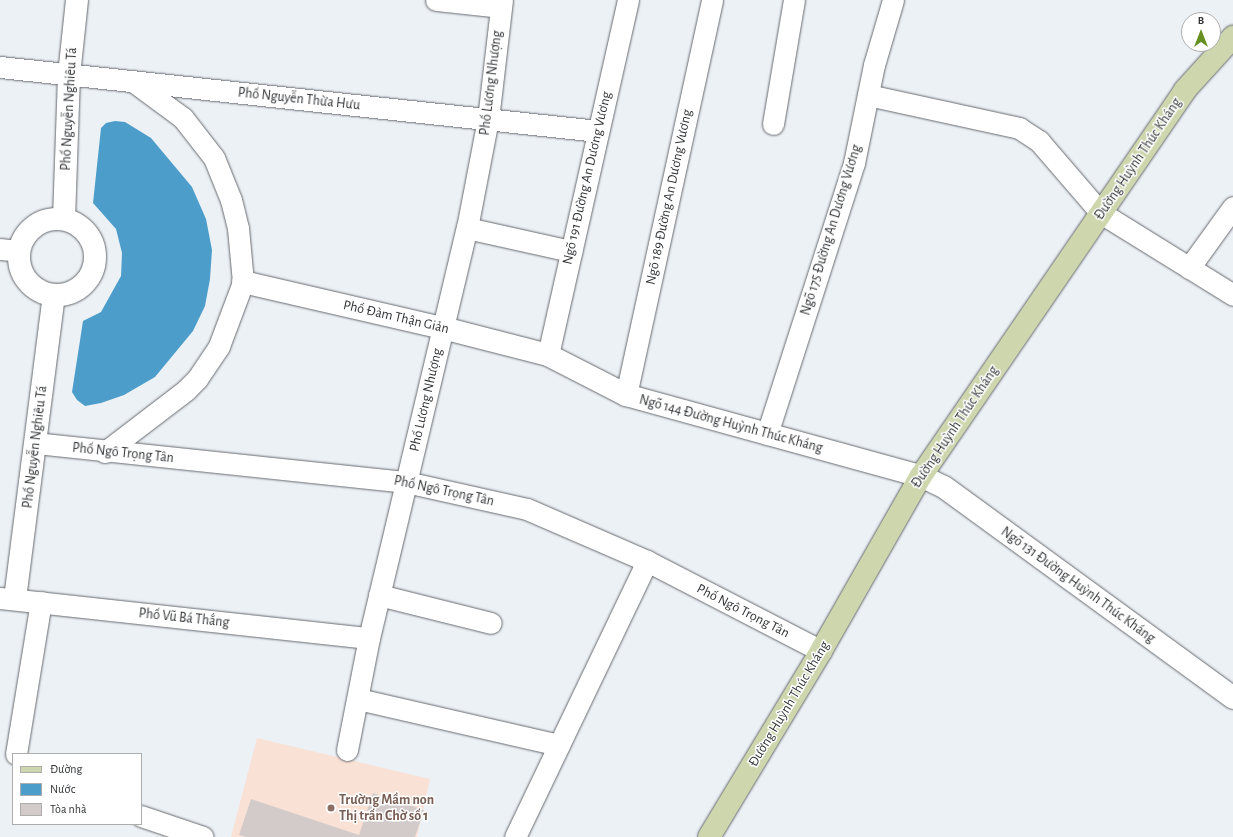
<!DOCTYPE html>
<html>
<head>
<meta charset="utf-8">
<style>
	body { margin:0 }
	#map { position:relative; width:1233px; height:837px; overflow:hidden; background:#ecf1f6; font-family:"Alegreya Sans",sans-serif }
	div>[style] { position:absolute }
	.education>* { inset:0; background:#f9e1d6 }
	.water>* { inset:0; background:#4d9dca }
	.building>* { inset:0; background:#d3cbca }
	.roads { filter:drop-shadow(0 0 1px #666a6e) drop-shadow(0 0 1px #666a6e) }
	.minor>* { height:21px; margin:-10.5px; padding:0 10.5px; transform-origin:10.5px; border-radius:10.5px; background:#fff }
	.tertiary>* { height:22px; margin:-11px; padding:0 11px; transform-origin:11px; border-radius:11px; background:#fff }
	.tertiary>.ring { margin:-11px; padding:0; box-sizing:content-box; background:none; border:22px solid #fff; border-radius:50% }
	.primary>* { height:22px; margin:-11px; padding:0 11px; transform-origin:11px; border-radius:11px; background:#ced6ad }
	.dots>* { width:11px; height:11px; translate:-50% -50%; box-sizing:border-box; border:2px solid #fff; border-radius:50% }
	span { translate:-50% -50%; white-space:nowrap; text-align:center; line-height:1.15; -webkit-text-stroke:3px #fff; paint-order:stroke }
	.street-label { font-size:14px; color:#313335 }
	.education-label { font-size:14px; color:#785e54; font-weight:700 }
	.left { translate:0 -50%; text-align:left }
	.legend { position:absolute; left:12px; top:753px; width:130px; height:72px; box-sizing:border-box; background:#fff; border:1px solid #adadae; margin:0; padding:5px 7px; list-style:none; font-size:12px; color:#313335 }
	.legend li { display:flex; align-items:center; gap:8px; height:20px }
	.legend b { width:20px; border:1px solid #adadae }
	.north { position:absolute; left:1181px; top:12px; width:40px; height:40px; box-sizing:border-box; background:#fff; border:1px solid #adadae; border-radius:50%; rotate:0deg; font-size:11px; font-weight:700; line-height:16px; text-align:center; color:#313335 }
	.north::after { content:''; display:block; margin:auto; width:14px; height:18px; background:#668f1f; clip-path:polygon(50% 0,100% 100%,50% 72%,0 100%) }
</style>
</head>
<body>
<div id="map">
	<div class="education">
		<i style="clip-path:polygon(257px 738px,430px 779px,417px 837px,231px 837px)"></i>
	</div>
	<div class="water">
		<i style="clip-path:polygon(115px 121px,125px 122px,151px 138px,192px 187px,206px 219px,212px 250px,210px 279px,205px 306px,193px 331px,155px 377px,124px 395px,101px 403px,85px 406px,77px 400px,72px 392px,83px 321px,101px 312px,121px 276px,122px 253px,116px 229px,93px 203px,101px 128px,106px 123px)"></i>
	</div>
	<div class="building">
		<i style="clip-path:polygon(373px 793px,424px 810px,415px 837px,246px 837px,239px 835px,251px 799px,359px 835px)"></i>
	</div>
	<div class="roads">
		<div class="minor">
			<i style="left:436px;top:0;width:65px;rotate:6.1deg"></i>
			<i style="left:0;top:67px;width:601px;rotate:6.11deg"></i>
			<i style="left:868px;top:95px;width:155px;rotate:12.3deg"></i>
			<i style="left:1019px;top:128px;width:24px;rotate:33deg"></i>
			<i style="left:1039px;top:141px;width:95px;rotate:49.3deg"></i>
			<i style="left:1101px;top:213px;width:155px;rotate:31.8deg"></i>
			<i style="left:773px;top:124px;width:126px;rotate:-80.4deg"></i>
			<i style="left:467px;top:228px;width:107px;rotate:12.5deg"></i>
			<i style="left:0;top:249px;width:19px;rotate:6deg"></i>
			<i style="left:1189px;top:268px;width:75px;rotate:-54.2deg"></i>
			<i style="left:548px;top:355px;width:364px;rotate:-77.3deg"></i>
			<i style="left:626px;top:395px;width:404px;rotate:-77.7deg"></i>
			<i style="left:767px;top:434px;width:285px;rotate:-72.2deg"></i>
			<i style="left:854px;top:163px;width:100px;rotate:-78.5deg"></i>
			<i style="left:874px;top:65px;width:68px;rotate:-73.7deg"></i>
			<i style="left:35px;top:443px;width:373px;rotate:6deg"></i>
			<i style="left:406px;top:482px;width:124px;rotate:12.6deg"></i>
			<i style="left:527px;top:509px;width:131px;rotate:23.4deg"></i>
			<i style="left:647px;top:561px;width:196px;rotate:27.3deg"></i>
			<i style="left:105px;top:452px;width:102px;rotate:-37.4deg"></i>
			<i style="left:186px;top:390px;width:16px;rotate:-45deg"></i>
			<i style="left:197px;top:379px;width:40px;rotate:-56deg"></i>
			<i style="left:219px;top:346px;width:68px;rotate:-69.4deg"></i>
			<i style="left:243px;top:282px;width:54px;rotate:-95.3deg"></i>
			<i style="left:238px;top:228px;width:29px;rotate:-104deg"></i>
			<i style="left:231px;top:200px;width:45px;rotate:-112deg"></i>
			<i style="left:214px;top:158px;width:51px;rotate:-127.8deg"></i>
			<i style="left:183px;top:118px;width:61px;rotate:-143.7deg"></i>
			<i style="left:379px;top:595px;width:115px;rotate:14deg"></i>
			<i style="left:0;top:598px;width:371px;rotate:6.2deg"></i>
			<i style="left:358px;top:699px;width:206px;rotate:12.9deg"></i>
			<i style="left:559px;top:745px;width:204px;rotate:-64.4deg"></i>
			<i style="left:347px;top:750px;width:114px;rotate:-78.9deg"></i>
			<i style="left:369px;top:638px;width:422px;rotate:-76.6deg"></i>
			<i style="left:467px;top:228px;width:111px;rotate:-79.1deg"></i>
			<i style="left:488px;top:119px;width:120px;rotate:-83.3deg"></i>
			<i style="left:16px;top:754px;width:154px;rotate:-80.7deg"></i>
			<i style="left:141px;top:816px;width:65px;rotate:18.7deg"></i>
			<i style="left:515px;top:837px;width:102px;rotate:-64.4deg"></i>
		</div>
		<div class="tertiary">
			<i class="ring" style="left:19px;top:219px;width:54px;height:54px"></i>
			<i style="left:64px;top:219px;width:144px;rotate:-88deg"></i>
			<i style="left:69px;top:75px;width:75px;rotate:-83.9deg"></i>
			<i style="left:243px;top:282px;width:205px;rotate:13deg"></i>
			<i style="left:443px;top:328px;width:108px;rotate:14.4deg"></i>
			<i style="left:548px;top:355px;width:88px;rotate:27.1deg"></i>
			<i style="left:626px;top:395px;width:306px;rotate:15.4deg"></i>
			<i style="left:921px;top:476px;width:25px;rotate:26deg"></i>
			<i style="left:944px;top:487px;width:358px;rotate:36.1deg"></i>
			<i style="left:15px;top:599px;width:306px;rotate:-82.7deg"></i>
		</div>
		<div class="primary">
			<i style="left:709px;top:837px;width:217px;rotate:-58.9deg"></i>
			<i style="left:821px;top:651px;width:202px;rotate:-60.3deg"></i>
			<i style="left:921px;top:476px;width:468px;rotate:-55.6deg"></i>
			<i style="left:1185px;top:90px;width:72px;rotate:-47.8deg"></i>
		</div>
	</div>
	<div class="dots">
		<i style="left:331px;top:808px;background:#8d6e63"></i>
	</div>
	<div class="street-label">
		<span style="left:491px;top:83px;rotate:-83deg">Phố Lương Nhượng</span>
		<span style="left:299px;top:99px;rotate:6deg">Phố Nguyễn Thừa Hưu</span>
		<span style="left:69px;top:109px;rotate:-87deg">Phố Nguyễn Nghiêu Tá</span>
		<span style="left:1138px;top:159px;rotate:-56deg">Đường Huỳnh Thúc Kháng</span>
		<span style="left:587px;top:178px;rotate:-77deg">Ngõ 191 Đường An Dương Vương</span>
		<span style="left:669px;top:197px;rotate:-78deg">Ngõ 189 Đường An Dương Vương</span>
		<span style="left:831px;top:230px;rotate:-73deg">Ngõ 175 Đường An Dương Vương</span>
		<span style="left:396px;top:317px;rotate:13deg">Phố Đàm Thận Giản</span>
		<span style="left:426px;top:400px;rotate:-77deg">Phố Lương Nhượng</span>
		<span style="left:731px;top:424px;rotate:15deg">Ngõ 144 Đường Huỳnh Thúc Kháng</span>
		<span style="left:955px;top:427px;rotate:-56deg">Đường Huỳnh Thúc Kháng</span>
		<span style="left:35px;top:447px;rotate:-83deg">Phố Nguyễn Nghiêu Tá</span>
		<span style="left:123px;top:453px;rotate:6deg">Phố Ngô Trọng Tân</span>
		<span style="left:444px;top:491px;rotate:12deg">Phố Ngô Trọng Tân</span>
		<span style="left:1078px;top:585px;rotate:36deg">Ngõ 131 Đường Huỳnh Thúc Kháng</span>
		<span style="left:743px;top:611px;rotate:27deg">Phố Ngô Trọng Tân</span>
		<span style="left:184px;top:618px;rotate:6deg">Phố Vũ Bá Thắng</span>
		<span style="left:789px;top:704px;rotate:-59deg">Đường Huỳnh Thúc Kháng</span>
	</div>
	<div class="education-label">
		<span class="left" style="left:339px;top:808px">Trường Mầm non<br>Thị trấn Chờ số 1</span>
	</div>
	<ul class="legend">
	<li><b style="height:5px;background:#ced6ad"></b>Đường</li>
	<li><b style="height:11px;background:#4d9dca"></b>Nước</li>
	<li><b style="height:11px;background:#d3cbca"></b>Tòa nhà</li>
	</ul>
	<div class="north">B</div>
</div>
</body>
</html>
